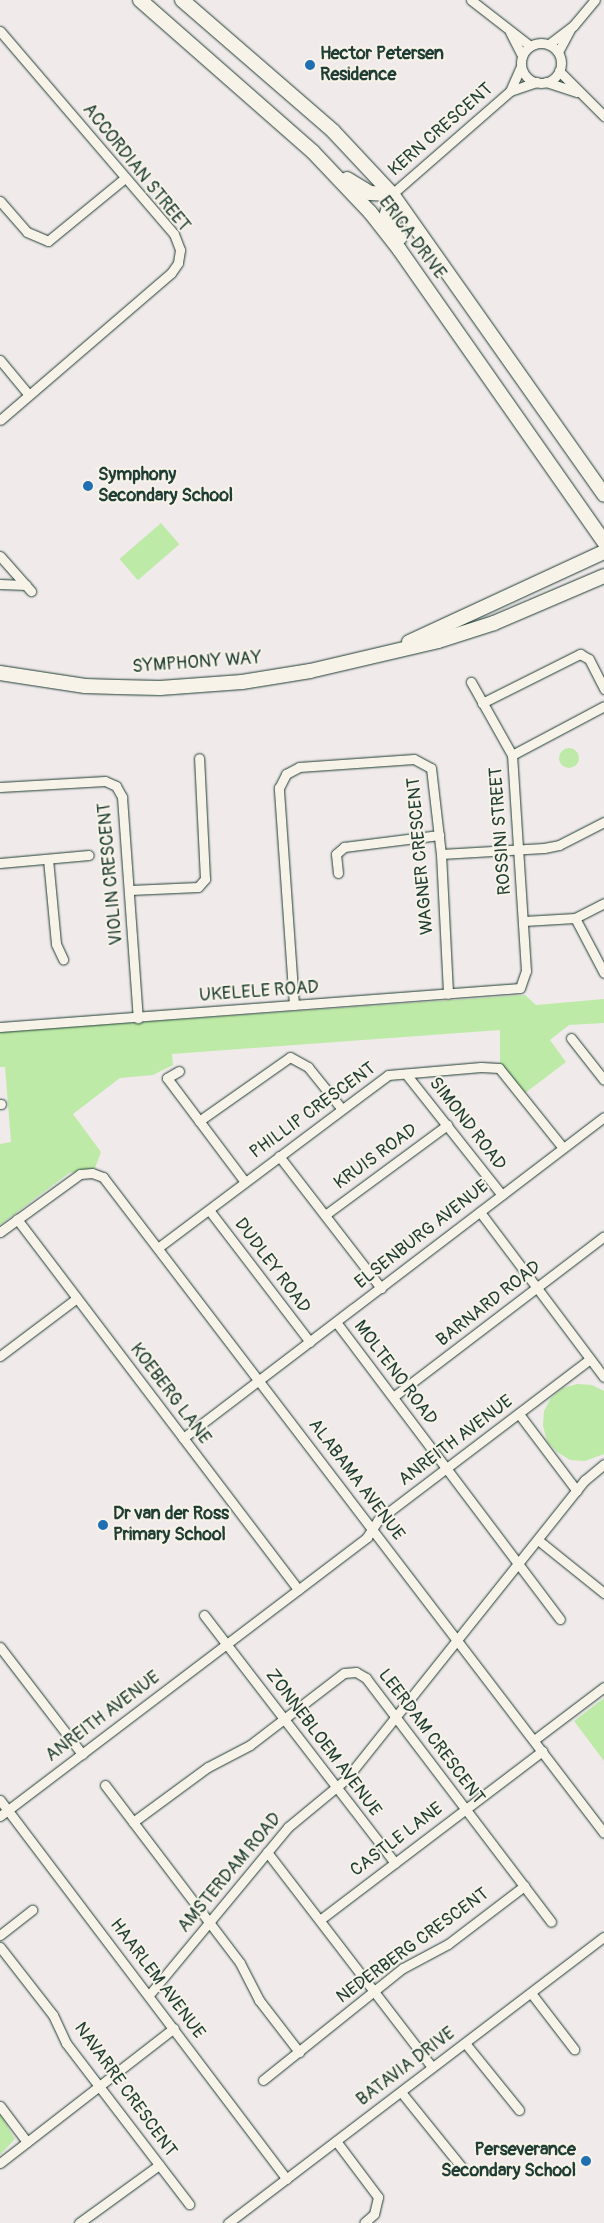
<!DOCTYPE html>
<html>
<head>
<meta charset="utf-8">
<style>
	body { margin:0 }
	#map { position:relative; width:604px; height:2223px; overflow:hidden; background:#f0eaeb; font-family:Pangolin,sans-serif }
	div>[style] { position:absolute }
	.green>* { inset:0; background:#beeaa7; transform-origin:0 0 }
	.round { border-radius:50% }
	.roads { filter:drop-shadow(0 0 1px #1f3d34) drop-shadow(0 0 1px #1f3d34) }
	.minor>* { height:9px; margin:-4.5px; padding:0 4.5px; transform-origin:4.5px; border-radius:4.5px; background:#f7f3e8 }
	.minor>.ring { margin:-4.5px; padding:0; box-sizing:content-box; background:none; border:9px solid #f7f3e8; border-radius:50% }
	.secondary>* { height:14px; margin:-7px; padding:0 7px; transform-origin:7px; border-radius:7px; background:#f7f3e8 }
	.dots>* { width:14px; height:14px; translate:-50% -50%; box-sizing:border-box; border:2px solid #f7f3e8; border-radius:50% }
	span { translate:-50% -50%; white-space:nowrap; text-align:center; line-height:1.15; -webkit-text-stroke:4px #f7f3e8; paint-order:stroke }
	.poi-label { font-size:18px; color:#1f3d34; font-weight:700 }
	.left { translate:0 -50%; text-align:left }
	.right { translate:-100% -50%; text-align:right }
	.street-label { font-size:18px; color:#1f3d34 }
</style>
</head>
<body>
<div id="map">
	<div class="green">
		<i style="left:161px;top:523px;width:28px;height:55px;rotate:49deg"></i>
		<i class="round" style="left:559px;top:748px;width:20px;height:20px"></i>
		<i style="clip-path:polygon(525px 995px,536px 1005px,604px 999px,604px 1023px,569px 1025px,550px 1040px,566px 1062px,525px 1093px,500px 1063px,500px 1030px,172px 1054px,173px 1065px,153px 1075px,120px 1078px,73px 1114px,101px 1152px,95px 1168px,69px 1173px,0 1225px,0 1144px,11px 1142px,5px 1067px,0 1067px,0 1032px)"></i>
		<i style="clip-path:polygon(577px 1384px,592px 1385px,604px 1391px,604px 1454px,585px 1461px,570px 1460px,557px 1452px,547px 1441px,543px 1426px,544px 1411px,551px 1398px,563px 1388px)"></i>
		<i style="clip-path:polygon(604px 1698px,604px 1761px,574px 1721px)"></i>
		<i style="clip-path:polygon(0 2114px,15px 2139px,0 2155px)"></i>
	</div>
	<div class="roads">
		<div class="minor">
			<i style="left:471px;top:0;width:75px;rotate:37.9deg"></i>
			<i style="left:0;top:31px;width:267px;rotate:49.4deg"></i>
			<i style="left:174px;top:234px;width:17px;rotate:69deg"></i>
			<i style="left:180px;top:250px;width:13px;rotate:99deg"></i>
			<i style="left:178px;top:263px;width:12px;rotate:125deg"></i>
			<i style="left:171px;top:273px;width:225px;rotate:139.3deg"></i>
			<i style="left:510px;top:32px;width:27px;rotate:63deg"></i>
			<i class="ring" style="left:521px;top:43px;width:31px;height:31px"></i>
			<i style="left:549px;top:44px;width:30px;rotate:-37deg"></i>
			<i style="left:573px;top:26px;width:34px;rotate:-50deg"></i>
			<i style="left:558px;top:52px;width:27px;rotate:-62deg"></i>
			<i style="left:559px;top:71px;width:64px;rotate:45deg"></i>
			<i style="left:546px;top:82px;width:32px;rotate:18deg"></i>
			<i style="left:510px;top:91px;width:27px;rotate:-66deg"></i>
			<i style="left:392px;top:194px;width:157px;rotate:-41.1deg"></i>
			<i style="left:510px;top:91px;width:28px;rotate:-19deg"></i>
			<i style="left:0;top:201px;width:41px;rotate:48.9deg"></i>
			<i style="left:27px;top:232px;width:23px;rotate:23deg"></i>
			<i style="left:48px;top:241px;width:99px;rotate:-39.3deg"></i>
			<i style="left:0;top:360px;width:45px;rotate:50.4deg"></i>
			<i style="left:0;top:556px;width:47px;rotate:48.5deg"></i>
			<i style="left:0;top:584px;width:26px;rotate:2deg"></i>
			<i style="left:482px;top:703px;width:110px;rotate:-26.6deg"></i>
			<i style="left:580px;top:654px;width:10px;rotate:29deg"></i>
			<i style="left:589px;top:659px;width:34px;rotate:63deg"></i>
			<i style="left:512px;top:755px;width:104px;rotate:-28deg"></i>
			<i style="left:0;top:787px;width:105px;rotate:-3.3deg"></i>
			<i style="left:105px;top:781px;width:12px;rotate:24deg"></i>
			<i style="left:116px;top:786px;width:13px;rotate:61deg"></i>
			<i style="left:122px;top:797px;width:222px;rotate:85.9deg"></i>
			<i style="left:441px;top:854px;width:103px;rotate:-3.3deg"></i>
			<i style="left:544px;top:848px;width:15px;rotate:-11deg"></i>
			<i style="left:559px;top:845px;width:51px;rotate:-27.1deg"></i>
			<i style="left:48px;top:859px;width:85px;rotate:84.6deg"></i>
			<i style="left:56px;top:944px;width:17px;rotate:65deg"></i>
			<i style="left:0;top:863px;width:89px;rotate:-5.1deg"></i>
			<i style="left:338px;top:873px;width:19px;rotate:-96deg"></i>
			<i style="left:336px;top:854px;width:11px;rotate:-41deg"></i>
			<i style="left:344px;top:847px;width:96px;rotate:-7.2deg"></i>
			<i style="left:130px;top:890px;width:68px;rotate:-2.5deg"></i>
			<i style="left:198px;top:887px;width:11px;rotate:-49deg"></i>
			<i style="left:205px;top:879px;width:121px;rotate:-92.8deg"></i>
			<i style="left:575px;top:918px;width:62px;rotate:62.2deg"></i>
			<i style="left:524px;top:921px;width:51px;rotate:-3.4deg"></i>
			<i style="left:575px;top:918px;width:33px;rotate:-27deg"></i>
			<i style="left:294px;top:1005px;width:218px;rotate:-94deg"></i>
			<i style="left:279px;top:788px;width:16px;rotate:-63deg"></i>
			<i style="left:286px;top:774px;width:15px;rotate:-28deg"></i>
			<i style="left:299px;top:767px;width:115px;rotate:-4deg"></i>
			<i style="left:414px;top:759px;width:19px;rotate:28deg"></i>
			<i style="left:431px;top:768px;width:87px;rotate:83.4deg"></i>
			<i style="left:441px;top:854px;width:140px;rotate:87.1deg"></i>
			<i style="left:0;top:1027px;width:521px;rotate:-4.29deg"></i>
			<i style="left:520px;top:988px;width:18px;rotate:-71deg"></i>
			<i style="left:526px;top:971px;width:216px;rotate:-93.7deg"></i>
			<i style="left:512px;top:755px;width:84px;rotate:-119.3deg"></i>
			<i style="left:571px;top:1038px;width:53px;rotate:51.8deg"></i>
			<i style="left:179px;top:1071px;width:14px;rotate:150deg"></i>
			<i style="left:167px;top:1078px;width:130px;rotate:53.1deg"></i>
			<i style="left:406px;top:1074px;width:154px;rotate:51.6deg"></i>
			<i style="left:0;top:1104px;width:1px"></i>
			<i style="left:199px;top:1121px;width:111px;rotate:-35.1deg"></i>
			<i style="left:290px;top:1057px;width:21px;rotate:29deg"></i>
			<i style="left:308px;top:1067px;width:53px;rotate:51.2deg"></i>
			<i style="left:279px;top:1156px;width:167px;rotate:52.3deg"></i>
			<i style="left:209px;top:1210px;width:166px;rotate:52.6deg"></i>
			<i style="left:480px;top:1212px;width:206px;rotate:53.1deg"></i>
			<i style="left:325px;top:1215px;width:152px;rotate:-36.4deg"></i>
			<i style="left:17px;top:1219px;width:465px;rotate:52.8deg"></i>
			<i style="left:0;top:1232px;width:99px;rotate:-35.9deg"></i>
			<i style="left:80px;top:1174px;width:12px;rotate:-5deg"></i>
			<i style="left:92px;top:1173px;width:12px;rotate:20deg"></i>
			<i style="left:103px;top:1177px;width:825px;rotate:52.63deg"></i>
			<i style="left:159px;top:1247px;width:286px;rotate:-36.9deg"></i>
			<i style="left:388px;top:1075px;width:93px;rotate:-4.9deg"></i>
			<i style="left:481px;top:1067px;width:18px;rotate:3deg"></i>
			<i style="left:499px;top:1068px;width:102px;rotate:51.3deg"></i>
			<i style="left:336px;top:1322px;width:372px;rotate:53deg"></i>
			<i style="left:0;top:1356px;width:96px;rotate:-37deg"></i>
			<i style="left:393px;top:1397px;width:265px;rotate:-37.3deg"></i>
			<i style="left:519px;top:1414px;width:96px;rotate:53deg"></i>
			<i style="left:183px;top:1438px;width:529px;rotate:-37.32deg"></i>
			<i style="left:538px;top:1540px;width:85px;rotate:38.8deg"></i>
			<i style="left:204px;top:1615px;width:313px;rotate:52.4deg"></i>
			<i style="left:0;top:1647px;width:135px;rotate:52.5deg"></i>
			<i style="left:534px;top:1740px;width:88px;rotate:-37.1deg"></i>
			<i style="left:105px;top:1785px;width:223px;rotate:52.8deg"></i>
			<i style="left:240px;top:1963px;width:42px;rotate:62.8deg"></i>
			<i style="left:259px;top:2000px;width:66px;rotate:52.4deg"></i>
			<i style="left:0;top:1800px;width:475px;rotate:52.9deg"></i>
			<i style="left:0;top:1816px;width:461px;rotate:-37.2deg"></i>
			<i style="left:367px;top:1537px;width:20px;rotate:-57deg"></i>
			<i style="left:378px;top:1520px;width:266px;rotate:-37.2deg"></i>
			<i style="left:133px;top:1822px;width:93px;rotate:-36.3deg"></i>
			<i style="left:208px;top:1767px;width:47px;rotate:-27.6deg"></i>
			<i style="left:250px;top:1745px;width:118px;rotate:-37.5deg"></i>
			<i style="left:344px;top:1673px;width:12px;rotate:-5deg"></i>
			<i style="left:356px;top:1672px;width:12px;rotate:31deg"></i>
			<i style="left:366px;top:1678px;width:306px;rotate:52.8deg"></i>
			<i style="left:267px;top:1852px;width:271px;rotate:52.5deg"></i>
			<i style="left:321px;top:1919px;width:278px;rotate:-37.2deg"></i>
			<i style="left:0;top:1935px;width:41px;rotate:-38deg"></i>
			<i style="left:0;top:1947px;width:86px;rotate:52.1deg"></i>
			<i style="left:53px;top:2015px;width:31px;rotate:65deg"></i>
			<i style="left:66px;top:2043px;width:203px;rotate:52.6deg"></i>
			<i style="left:531px;top:1993px;width:71px;rotate:52.5deg"></i>
			<i style="left:149px;top:1995px;width:218px;rotate:-50.4deg"></i>
			<i style="left:288px;top:1827px;width:75px;rotate:-39.6deg"></i>
			<i style="left:346px;top:1779px;width:383px;rotate:-51.4deg"></i>
			<i style="left:585px;top:1480px;width:25px;rotate:-40deg"></i>
			<i style="left:465px;top:2043px;width:86px;rotate:51.1deg"></i>
			<i style="left:263px;top:2080px;width:179px;rotate:-38.7deg"></i>
			<i style="left:403px;top:1968px;width:51px;rotate:-28.1deg"></i>
			<i style="left:448px;top:1944px;width:96px;rotate:-37.3deg"></i>
			<i style="left:401px;top:2092px;width:100px;rotate:51.1deg"></i>
			<i style="left:0;top:2106px;width:45px;rotate:53.1deg"></i>
			<i style="left:336px;top:2141px;width:70px;rotate:53.1deg"></i>
			<i style="left:378px;top:2197px;width:17px;rotate:103deg"></i>
			<i style="left:374px;top:2214px;width:13px;rotate:138deg"></i>
			<i style="left:0;top:2163px;width:220px;rotate:-37.8deg"></i>
			<i style="left:79px;top:2223px;width:99px;rotate:-35.9deg"></i>
			<i style="left:228px;top:2223px;width:472px;rotate:-37.3deg"></i>
		</div>
		<div class="secondary">
			<i style="left:140px;top:0;width:230px;rotate:41.3deg"></i>
			<i style="left:313px;top:152px;width:83px;rotate:46.5deg"></i>
			<i style="left:370px;top:212px;width:47px;rotate:51.9deg"></i>
			<i style="left:399px;top:249px;width:358px;rotate:55deg"></i>
			<i style="left:182px;top:0;width:200px;rotate:40.9deg"></i>
			<i style="left:333px;top:131px;width:86px;rotate:46.9deg"></i>
			<i style="left:392px;top:194px;width:368px;rotate:54.8deg"></i>
			<i style="left:347px;top:179px;width:27px;rotate:31deg"></i>
			<i style="left:370px;top:193px;width:22px;rotate:3deg"></i>
			<i style="left:392px;top:194px;width:21px;rotate:104deg"></i>
			<i style="left:387px;top:214px;width:27px;rotate:62deg"></i>
			<i style="left:409px;top:642px;width:215px;rotate:-24.8deg"></i>
			<i style="left:0;top:673px;width:86px;rotate:8.7deg"></i>
			<i style="left:85px;top:686px;width:32px;rotate:2deg"></i>
			<i style="left:117px;top:687px;width:43px;rotate:1.3deg"></i>
			<i style="left:160px;top:688px;width:82px;rotate:-4.2deg"></i>
			<i style="left:242px;top:682px;width:69px;rotate:-9.2deg"></i>
			<i style="left:310px;top:671px;width:131px;rotate:-13.2deg"></i>
			<i style="left:438px;top:641px;width:59px;rotate:-17.8deg"></i>
			<i style="left:494px;top:623px;width:120px;rotate:-23.1deg"></i>
		</div>
	</div>
	<div class="dots">
		<i style="left:310px;top:65px;background:#1f6fb2"></i>
		<i style="left:88px;top:486px;background:#1f6fb2"></i>
		<i style="left:103px;top:1525px;background:#1f6fb2"></i>
		<i style="left:586px;top:2161px;background:#1f6fb2"></i>
	</div>
	<div class="poi-label">
		<span class="left" style="left:320px;top:65px">Hector Petersen<br>Residence</span>
		<span class="left" style="left:98px;top:486px">Symphony<br>Secondary School</span>
		<span class="left" style="left:113px;top:1525px">Dr van der Ross<br>Primary School</span>
		<span class="right" style="left:576px;top:2161px">Perseverance<br>Secondary School</span>
	</div>
	<div class="street-label">
		<span style="left:441px;top:130px;rotate:-41deg">KERN CRESCENT</span>
		<span style="left:136px;top:168px;rotate:51deg">ACCORDIAN STREET</span>
		<span style="left:412px;top:238px;rotate:53deg">ERICA DRIVE</span>
		<span style="left:197px;top:663px;rotate:-4deg">SYMPHONY WAY</span>
		<span style="left:501px;top:831px;rotate:-94deg">ROSSINI STREET</span>
		<span style="left:421px;top:856px;rotate:-95deg">WAGNER CRESCENT</span>
		<span style="left:111px;top:874px;rotate:-95deg">VIOLIN CRESCENT</span>
		<span style="left:259px;top:992px;rotate:-4deg">UKELELE ROAD</span>
		<span style="left:313px;top:1111px;rotate:-36deg">PHILLIP CRESCENT</span>
		<span style="left:467px;top:1124px;rotate:52deg">SIMOND ROAD</span>
		<span style="left:376px;top:1157px;rotate:-36deg">KRUIS ROAD</span>
		<span style="left:422px;top:1235px;rotate:-38deg">ELSENBURG AVENUE</span>
		<span style="left:272px;top:1266px;rotate:53deg">DUDLEY ROAD</span>
		<span style="left:489px;top:1304px;rotate:-38deg">BARNARD ROAD</span>
		<span style="left:395px;top:1373px;rotate:53deg">MOLTENO ROAD</span>
		<span style="left:170px;top:1394px;rotate:53deg">KOEBERG LANE</span>
		<span style="left:456px;top:1441px;rotate:-37deg">ANREITH AVENUE</span>
		<span style="left:356px;top:1480px;rotate:53deg">ALABAMA AVENUE</span>
		<span style="left:103px;top:1717px;rotate:-37deg">ANREITH AVENUE</span>
		<span style="left:431px;top:1737px;rotate:53deg">LEERDAM CRESCENT</span>
		<span style="left:323px;top:1743px;rotate:53deg">ZONNEBLOEM AVENUE</span>
		<span style="left:397px;top:1840px;rotate:-37deg">CASTLE LANE</span>
		<span style="left:230px;top:1873px;rotate:-50deg">AMSTERDAM ROAD</span>
		<span style="left:413px;top:1946px;rotate:-36deg">NEDERBERG CRESCENT</span>
		<span style="left:157px;top:1979px;rotate:53deg">HAARLEM AVENUE</span>
		<span style="left:406px;top:2067px;rotate:-37deg">BATAVIA DRIVE</span>
		<span style="left:125px;top:2090px;rotate:54deg">NAVARRE CRESCENT</span>
	</div>
</div>
</body>
</html>
